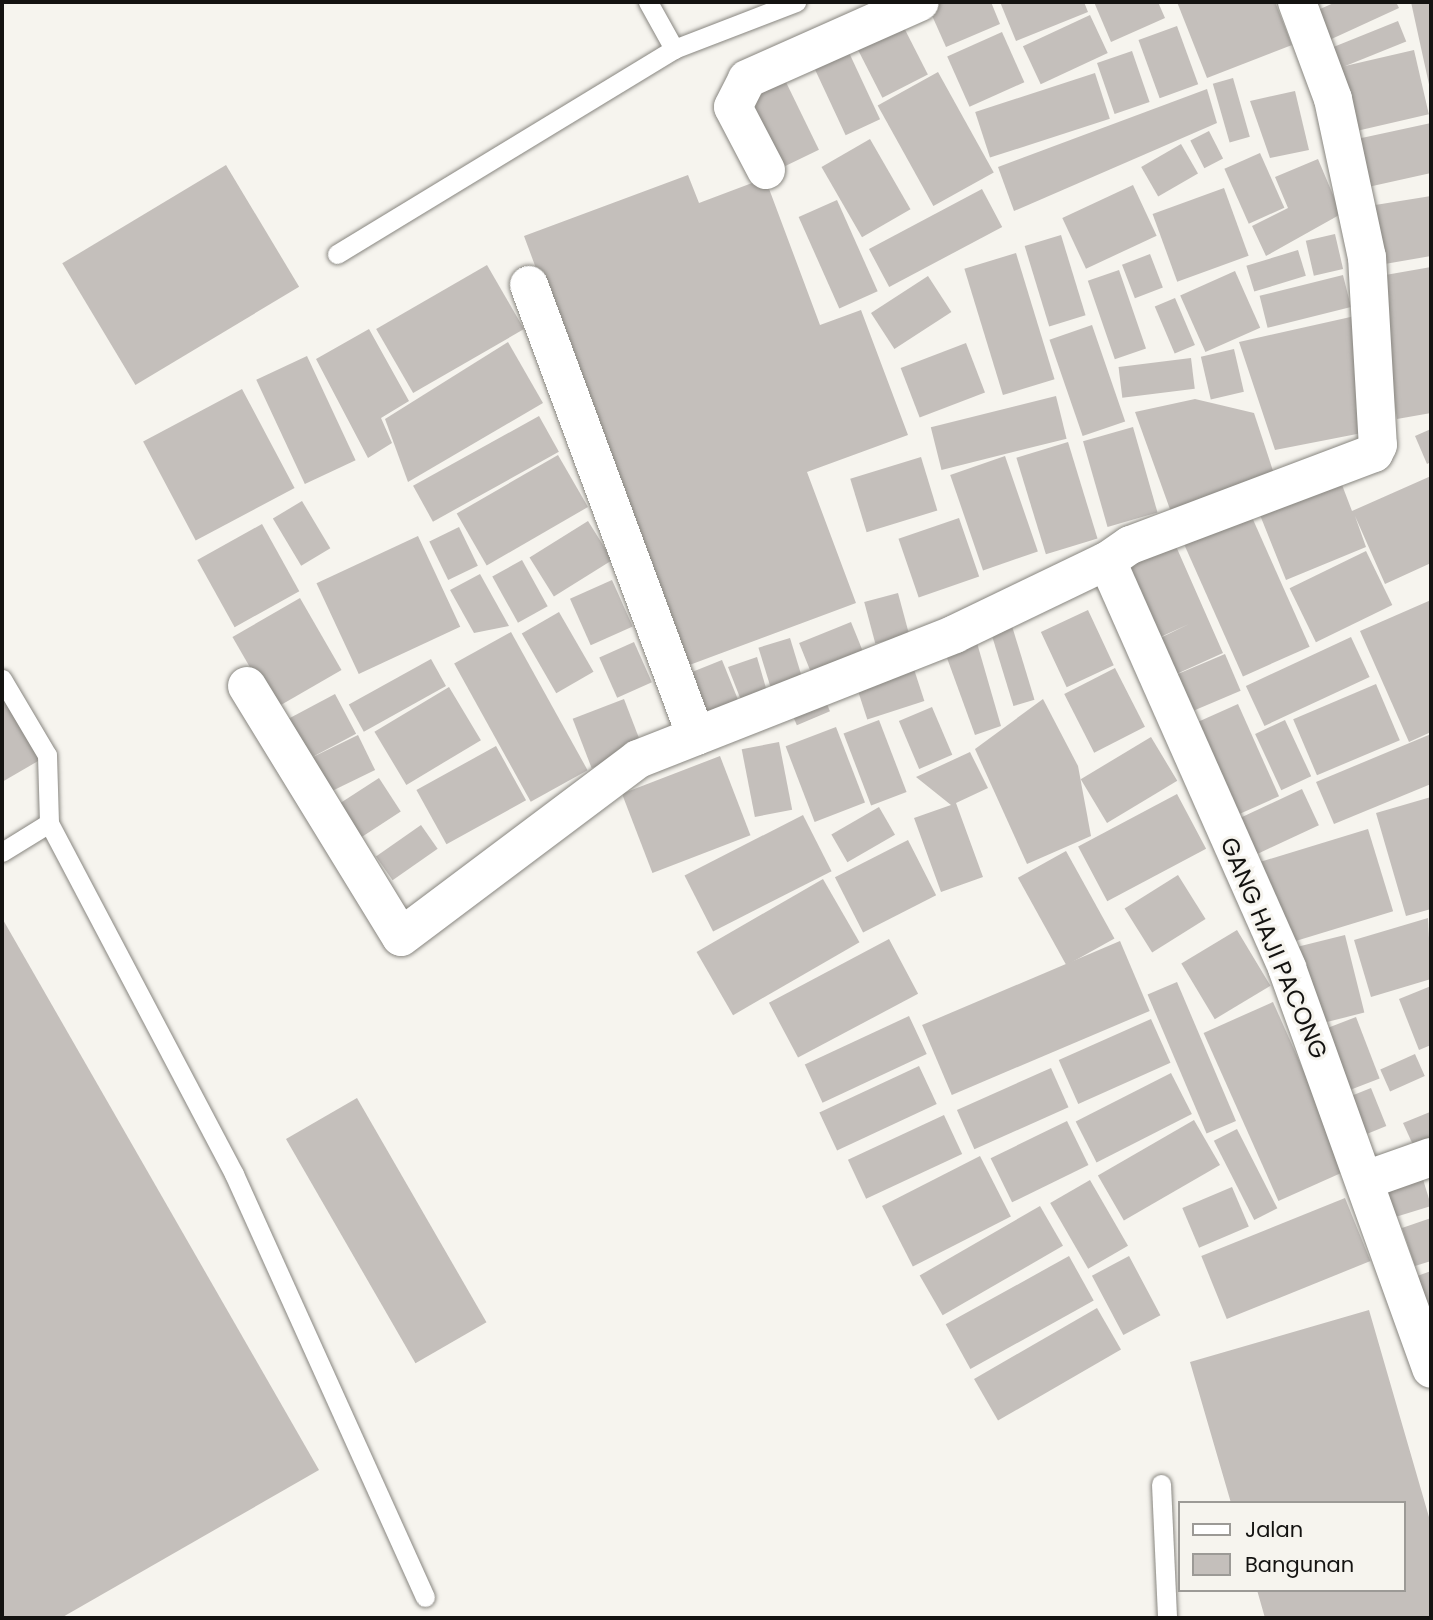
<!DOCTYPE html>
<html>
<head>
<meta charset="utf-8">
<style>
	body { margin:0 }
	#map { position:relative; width:1433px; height:1620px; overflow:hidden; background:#f6f4ee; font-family:Poppins,sans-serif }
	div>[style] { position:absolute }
	.building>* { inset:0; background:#c4bfbb; transform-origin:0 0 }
	.roads { filter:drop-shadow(0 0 2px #888680) drop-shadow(0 0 2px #888680) }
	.service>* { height:19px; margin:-9.5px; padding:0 9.5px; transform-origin:9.5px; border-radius:9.5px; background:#fff }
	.minor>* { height:38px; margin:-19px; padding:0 19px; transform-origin:19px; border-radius:19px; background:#fff }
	span { translate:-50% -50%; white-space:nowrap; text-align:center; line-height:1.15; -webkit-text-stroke:6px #f6f4ee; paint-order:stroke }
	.street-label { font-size:24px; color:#141311 }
	.frame { position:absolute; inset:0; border:4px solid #141311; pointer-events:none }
	.legend { position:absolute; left:1178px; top:1501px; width:228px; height:91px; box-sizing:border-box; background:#f6f4ee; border:2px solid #9c9a96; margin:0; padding:9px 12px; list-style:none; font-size:21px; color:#141311 }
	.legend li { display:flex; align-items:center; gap:14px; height:35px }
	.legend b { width:35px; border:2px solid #9c9a96 }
</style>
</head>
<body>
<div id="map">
	<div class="building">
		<i style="clip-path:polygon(926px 2px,991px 2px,1000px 24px,946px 47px)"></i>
		<i style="clip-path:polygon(1000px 2px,1084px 2px,1088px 12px,1016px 41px)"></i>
		<i style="clip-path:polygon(1094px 2px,1158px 2px,1165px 18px,1111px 42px)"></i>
		<i style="clip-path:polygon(1177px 2px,1275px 2px,1292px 45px,1207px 78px)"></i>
		<i style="clip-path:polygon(1336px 2px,1396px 2px,1399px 8px,1325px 42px,1311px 13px)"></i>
		<i style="clip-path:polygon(1411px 2px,1431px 2px,1431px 89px,1430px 89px)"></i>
		<i style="left:897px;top:14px;width:68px;height:51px;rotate:63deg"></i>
		<i style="left:1090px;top:15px;width:42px;height:74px;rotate:65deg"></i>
		<i style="left:1398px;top:21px;width:22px;height:83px;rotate:68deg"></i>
		<i style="left:1177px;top:26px;width:62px;height:41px;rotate:70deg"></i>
		<i style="left:1002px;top:32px;width:55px;height:60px;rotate:66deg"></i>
		<i style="left:845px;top:44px;width:83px;height:38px;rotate:65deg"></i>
		<i style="left:1414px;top:50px;width:66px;height:82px;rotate:77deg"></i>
		<i style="left:1132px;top:51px;width:54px;height:37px;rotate:71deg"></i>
		<i style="left:938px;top:72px;width:115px;height:69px;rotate:61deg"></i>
		<i style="left:1095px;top:73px;width:48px;height:126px;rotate:72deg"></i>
		<i style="left:783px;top:76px;width:82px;height:46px;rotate:64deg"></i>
		<i style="left:1233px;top:78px;width:61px;height:21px;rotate:74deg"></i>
		<i style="clip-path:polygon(1207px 89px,1217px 123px,1014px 211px,998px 167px)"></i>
		<i style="clip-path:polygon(1295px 91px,1309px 150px,1270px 158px,1250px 101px)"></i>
		<i style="clip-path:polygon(1431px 123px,1431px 173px,1368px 187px,1357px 139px)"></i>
		<i style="left:1209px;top:131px;width:31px;height:21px;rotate:63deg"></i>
		<i style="left:870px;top:139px;width:81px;height:56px;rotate:60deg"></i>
		<i style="left:1181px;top:144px;width:34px;height:46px;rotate:60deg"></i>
		<i style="left:1260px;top:153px;width:60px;height:39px;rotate:66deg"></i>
		<i style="clip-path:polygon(1318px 159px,1341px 214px,1266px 256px,1252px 226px,1288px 208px,1275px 177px)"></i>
		<i style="left:226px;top:165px;width:142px;height:191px;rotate:59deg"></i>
		<i style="clip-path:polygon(688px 175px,699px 203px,765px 178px,820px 325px,861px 310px,908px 435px,807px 472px,856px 603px,684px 667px,524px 236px)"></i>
		<i style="left:1133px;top:185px;width:56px;height:78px;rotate:65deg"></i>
		<i style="left:1224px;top:188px;width:72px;height:76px;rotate:70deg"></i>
		<i style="left:982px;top:189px;width:43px;height:128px;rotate:62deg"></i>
		<i style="clip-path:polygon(1431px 196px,1431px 256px,1379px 265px,1369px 206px)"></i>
		<i style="left:837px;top:200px;width:100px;height:42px;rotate:66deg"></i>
		<i style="left:1335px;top:234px;width:36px;height:30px;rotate:77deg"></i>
		<i style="left:1061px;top:235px;width:84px;height:38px;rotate:73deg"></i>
		<i style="left:1298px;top:250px;width:27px;height:54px;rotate:73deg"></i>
		<i style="left:1016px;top:253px;width:132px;height:54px;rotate:73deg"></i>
		<i style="left:1150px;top:254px;width:36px;height:30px;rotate:69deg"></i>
		<i style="left:487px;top:265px;width:74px;height:128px;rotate:60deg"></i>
		<i style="clip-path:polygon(1431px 267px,1431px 413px,1397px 419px,1374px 277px)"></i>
		<i style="left:1119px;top:270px;width:83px;height:33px;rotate:71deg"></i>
		<i style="left:1235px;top:271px;width:62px;height:60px;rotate:66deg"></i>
		<i style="left:1343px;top:275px;width:33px;height:86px;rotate:76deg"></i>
		<i style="left:928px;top:276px;width:43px;height:68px;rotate:57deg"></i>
		<i style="left:1175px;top:298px;width:51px;height:22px;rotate:67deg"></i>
		<i style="clip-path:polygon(1355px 316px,1362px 433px,1275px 450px,1239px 342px)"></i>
		<i style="left:1092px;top:325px;width:102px;height:45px;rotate:71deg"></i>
		<i style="clip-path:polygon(369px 329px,409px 401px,381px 418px,392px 443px,368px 458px,316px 359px)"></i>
		<i style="clip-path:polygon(508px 342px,543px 403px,408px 482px,385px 419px)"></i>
		<i style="left:966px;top:343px;width:53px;height:70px;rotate:69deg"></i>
		<i style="left:1234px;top:349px;width:44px;height:34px;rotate:77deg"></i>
		<i style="left:307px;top:356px;width:115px;height:56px;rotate:65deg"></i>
		<i style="left:1191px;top:358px;width:31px;height:73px;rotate:83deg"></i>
		<i style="left:242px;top:389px;width:112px;height:112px;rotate:62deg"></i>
		<i style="left:1056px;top:396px;width:44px;height:129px;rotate:76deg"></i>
		<i style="clip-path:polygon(1195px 399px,1254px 413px,1275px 477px,1171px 512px,1135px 412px)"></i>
		<i style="left:539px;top:416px;width:41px;height:144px;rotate:61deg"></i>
		<i style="left:1133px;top:427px;width:89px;height:52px;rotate:74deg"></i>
		<i style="clip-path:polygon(1431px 429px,1431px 462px,1427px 464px,1415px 436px)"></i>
		<i style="left:1068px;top:442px;width:101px;height:54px;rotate:73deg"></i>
		<i style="left:558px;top:455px;width:60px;height:117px;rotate:60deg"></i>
		<i style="left:1005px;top:456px;width:101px;height:58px;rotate:71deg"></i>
		<i style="left:921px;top:457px;width:56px;height:74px;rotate:73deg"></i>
		<i style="clip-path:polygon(1431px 476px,1431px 563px,1385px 584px,1355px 516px,1366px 547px,1286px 580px,1258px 510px,1339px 477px,1352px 511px)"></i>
		<i style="left:302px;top:501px;width:55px;height:34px;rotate:59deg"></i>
		<i style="left:1247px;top:506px;width:154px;height:73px;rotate:66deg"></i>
		<i style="left:959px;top:518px;width:62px;height:64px;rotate:71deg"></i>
		<i style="left:588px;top:521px;width:46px;height:69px;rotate:58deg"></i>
		<i style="left:262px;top:524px;width:77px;height:74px;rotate:61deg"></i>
		<i style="left:459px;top:527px;width:43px;height:33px;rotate:64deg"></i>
		<i style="left:418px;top:536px;width:100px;height:112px;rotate:65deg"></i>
		<i style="clip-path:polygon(1175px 544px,1223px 653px,1172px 676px,1156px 640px,1189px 624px,1156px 639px,1123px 568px)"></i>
		<i style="left:1366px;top:551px;width:60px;height:85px;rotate:64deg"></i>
		<i style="left:522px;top:560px;width:53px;height:34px;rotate:61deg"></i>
		<i style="clip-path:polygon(480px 574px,509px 626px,474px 633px,450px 590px)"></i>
		<i style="left:612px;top:580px;width:51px;height:46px;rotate:66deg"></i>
		<i style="left:898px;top:593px;width:43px;height:35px;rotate:75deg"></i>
		<i style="left:300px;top:598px;width:83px;height:78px;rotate:60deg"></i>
		<i style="clip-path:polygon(1431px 600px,1431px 732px,1409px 742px,1360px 631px)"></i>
		<i style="left:1088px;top:610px;width:61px;height:52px;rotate:65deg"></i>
		<i style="left:559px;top:612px;width:69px;height:43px;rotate:60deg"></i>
		<i style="left:851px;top:622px;width:43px;height:56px;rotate:68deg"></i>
		<i style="left:1012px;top:626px;width:77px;height:22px;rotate:73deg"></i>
		<i style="left:511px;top:632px;width:158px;height:65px;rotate:61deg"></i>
		<i style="clip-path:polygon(975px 636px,1001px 726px,975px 735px,943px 647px)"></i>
		<i style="left:1351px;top:637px;width:44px;height:116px;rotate:65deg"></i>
		<i style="left:790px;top:638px;width:41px;height:33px;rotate:73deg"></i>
		<i style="left:634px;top:642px;width:44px;height:38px;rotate:66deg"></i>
		<i style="left:1225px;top:654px;width:40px;height:57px;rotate:67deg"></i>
		<i style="clip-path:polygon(757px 657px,770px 702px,746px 713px,728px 667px)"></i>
		<i style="left:431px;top:659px;width:31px;height:94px;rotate:61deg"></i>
		<i style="left:722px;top:660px;width:59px;height:45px;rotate:68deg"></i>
		<i style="left:912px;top:663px;width:40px;height:60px;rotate:72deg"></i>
		<i style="left:1115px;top:668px;width:66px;height:57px;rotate:63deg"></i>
		<i style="clip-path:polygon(2px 680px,45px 757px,2px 782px)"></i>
		<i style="left:1376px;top:684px;width:61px;height:90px;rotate:67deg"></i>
		<i style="left:449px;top:687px;width:62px;height:87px;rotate:59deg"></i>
		<i style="left:821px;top:690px;width:23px;height:36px;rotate:67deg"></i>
		<i style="left:335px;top:694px;width:45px;height:58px;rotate:62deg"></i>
		<i style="left:624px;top:699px;width:53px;height:55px;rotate:69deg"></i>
		<i style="clip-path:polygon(1043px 699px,1078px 766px,1091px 836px,1027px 864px,975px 749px)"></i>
		<i style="left:1238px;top:704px;width:101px;height:49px;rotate:66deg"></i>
		<i style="left:932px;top:707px;width:52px;height:36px;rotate:67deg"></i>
		<i style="left:879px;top:720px;width:77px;height:38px;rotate:69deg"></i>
		<i style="left:1285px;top:720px;width:62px;height:33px;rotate:65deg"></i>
		<i style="left:836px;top:727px;width:81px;height:54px;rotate:69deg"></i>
		<i style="clip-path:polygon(1431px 734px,1431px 784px,1334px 824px,1316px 782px)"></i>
		<i style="left:358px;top:735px;width:39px;height:60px;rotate:64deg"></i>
		<i style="left:1151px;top:737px;width:51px;height:82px;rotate:59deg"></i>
		<i style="left:779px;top:742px;width:69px;height:38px;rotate:79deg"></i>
		<i style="left:496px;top:746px;width:62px;height:91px;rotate:61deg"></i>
		<i style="clip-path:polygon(970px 752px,988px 788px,956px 803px,983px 877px,941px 892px,914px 818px,951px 805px,916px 777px)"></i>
		<i style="left:720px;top:756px;width:85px;height:105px;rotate:69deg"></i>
		<i style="left:379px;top:778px;width:40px;height:58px;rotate:57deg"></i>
		<i style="left:1302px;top:789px;width:40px;height:72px;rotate:65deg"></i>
		<i style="left:1177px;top:794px;width:62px;height:112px;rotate:62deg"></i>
		<i style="clip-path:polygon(1431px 797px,1431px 909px,1406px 916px,1376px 813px)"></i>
		<i style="left:879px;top:807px;width:32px;height:55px;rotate:60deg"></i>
		<i style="left:803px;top:815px;width:63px;height:133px;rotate:63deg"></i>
		<i style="left:421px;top:825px;width:29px;height:55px;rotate:55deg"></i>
		<i style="left:1368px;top:829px;width:86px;height:119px;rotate:73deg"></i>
		<i style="left:908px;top:840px;width:62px;height:82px;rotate:63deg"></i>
		<i style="left:1066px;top:851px;width:100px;height:55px;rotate:61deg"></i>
		<i style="left:1178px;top:875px;width:52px;height:63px;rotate:58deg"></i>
		<i style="left:823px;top:879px;width:73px;height:146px;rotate:60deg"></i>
		<i style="clip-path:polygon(2px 918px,319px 1470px,61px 1618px,2px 1618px)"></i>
		<i style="clip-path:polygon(1428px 918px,1431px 979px,1371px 997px,1354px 940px)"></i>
		<i style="left:1237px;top:930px;width:65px;height:65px;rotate:59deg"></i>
		<i style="left:1345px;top:935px;width:80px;height:56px;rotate:76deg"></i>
		<i style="left:889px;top:939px;width:62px;height:136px;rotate:62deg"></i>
		<i style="left:1120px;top:941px;width:76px;height:215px;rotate:67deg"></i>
		<i style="left:1177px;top:982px;width:151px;height:32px;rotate:67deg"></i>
		<i style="clip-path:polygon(1431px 986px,1431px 1045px,1419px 1050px,1399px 999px)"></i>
		<i style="left:1273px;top:1002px;width:184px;height:76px;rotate:66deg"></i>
		<i style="left:909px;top:1016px;width:42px;height:115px;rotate:65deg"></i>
		<i style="left:1356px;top:1017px;width:66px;height:43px;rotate:69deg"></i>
		<i style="left:1151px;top:1019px;width:48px;height:101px;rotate:66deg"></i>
		<i style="left:1415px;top:1054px;width:24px;height:38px;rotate:66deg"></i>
		<i style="left:919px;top:1066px;width:42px;height:110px;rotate:65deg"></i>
		<i style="left:1051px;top:1068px;width:43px;height:103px;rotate:66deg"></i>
		<i style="left:1171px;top:1073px;width:46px;height:107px;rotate:63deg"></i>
		<i style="left:1371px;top:1088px;width:41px;height:35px;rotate:68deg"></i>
		<i style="left:357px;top:1098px;width:259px;height:82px;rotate:60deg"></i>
		<i style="clip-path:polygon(1430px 1112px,1431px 1153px,1419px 1158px,1403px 1123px)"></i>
		<i style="left:944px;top:1115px;width:43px;height:106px;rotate:65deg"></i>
		<i style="left:1194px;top:1120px;width:52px;height:111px;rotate:60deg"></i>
		<i style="left:1067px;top:1121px;width:49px;height:85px;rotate:64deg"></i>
		<i style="left:1237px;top:1129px;width:89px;height:26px;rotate:63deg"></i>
		<i style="left:980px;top:1156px;width:68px;height:110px;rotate:63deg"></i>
		<i style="left:1418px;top:1163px;width:45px;height:40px;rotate:73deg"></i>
		<i style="left:1090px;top:1180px;width:76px;height:46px;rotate:60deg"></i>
		<i style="left:1232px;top:1187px;width:43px;height:54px;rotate:67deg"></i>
		<i style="left:1345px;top:1198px;width:68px;height:155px;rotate:68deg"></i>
		<i style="left:1040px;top:1206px;width:46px;height:139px;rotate:60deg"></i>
		<i style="clip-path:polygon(1431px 1218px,1431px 1261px,1415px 1266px,1402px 1228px)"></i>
		<i style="left:1069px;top:1256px;width:51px;height:141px;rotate:61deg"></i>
		<i style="left:1129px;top:1256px;width:67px;height:42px;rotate:62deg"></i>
		<i style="clip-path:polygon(1431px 1271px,1431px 1338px,1409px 1279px)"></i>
		<i style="left:1097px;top:1308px;width:48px;height:142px;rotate:60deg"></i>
		<i style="clip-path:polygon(1369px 1310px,1431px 1524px,1431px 1618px,1265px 1618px,1257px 1590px,1403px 1590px,1403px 1503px,1231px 1503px,1190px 1362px)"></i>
	</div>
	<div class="roads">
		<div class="service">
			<i style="left:648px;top:2px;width:54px;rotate:61deg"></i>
			<i style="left:674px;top:49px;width:131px;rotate:-21.1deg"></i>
			<i style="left:337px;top:254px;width:394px;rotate:-31.3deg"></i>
			<i style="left:2px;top:679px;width:88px;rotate:59.4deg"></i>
			<i style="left:47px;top:755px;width:68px;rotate:88.3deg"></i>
			<i style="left:2px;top:852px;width:55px;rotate:-31.7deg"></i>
			<i style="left:49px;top:823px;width:397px;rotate:62.2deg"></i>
			<i style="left:234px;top:1174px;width:464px;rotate:65.7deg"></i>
			<i style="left:1161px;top:1484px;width:134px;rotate:87.4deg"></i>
		</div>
		<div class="minor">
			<i style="left:1297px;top:2px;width:103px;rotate:69.6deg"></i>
			<i style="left:1333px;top:99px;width:162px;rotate:77.9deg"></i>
			<i style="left:1367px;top:257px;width:188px;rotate:86.7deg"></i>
			<i style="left:1378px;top:445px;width:9px;rotate:117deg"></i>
			<i style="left:1374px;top:453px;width:261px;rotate:159.3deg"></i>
			<i style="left:1130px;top:545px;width:28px;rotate:145deg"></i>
			<i style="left:1107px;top:561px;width:445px;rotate:66.1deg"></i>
			<i style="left:1287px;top:968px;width:426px;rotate:70.2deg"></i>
			<i style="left:766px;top:170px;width:71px;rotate:-117.6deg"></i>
			<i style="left:733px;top:107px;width:31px;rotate:-63deg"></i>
			<i style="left:747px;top:79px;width:189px;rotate:-24deg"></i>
			<i style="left:529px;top:285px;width:481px;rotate:69.7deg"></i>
			<i style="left:247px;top:686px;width:294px;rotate:58.5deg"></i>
			<i style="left:401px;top:937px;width:296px;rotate:-36.9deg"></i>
			<i style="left:638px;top:759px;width:341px;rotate:-21.5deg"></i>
			<i style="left:955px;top:634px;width:169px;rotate:-25.7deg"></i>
			<i style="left:1366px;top:1180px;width:69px;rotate:-19.5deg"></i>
		</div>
	</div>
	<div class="street-label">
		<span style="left:1274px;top:948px;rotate:67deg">GANG HAJI PACONG</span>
	</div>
	<div class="frame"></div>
	<ul class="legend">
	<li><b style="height:9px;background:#fff"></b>Jalan</li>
	<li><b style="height:19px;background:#c4bfbb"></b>Bangunan</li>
	</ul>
</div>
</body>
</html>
